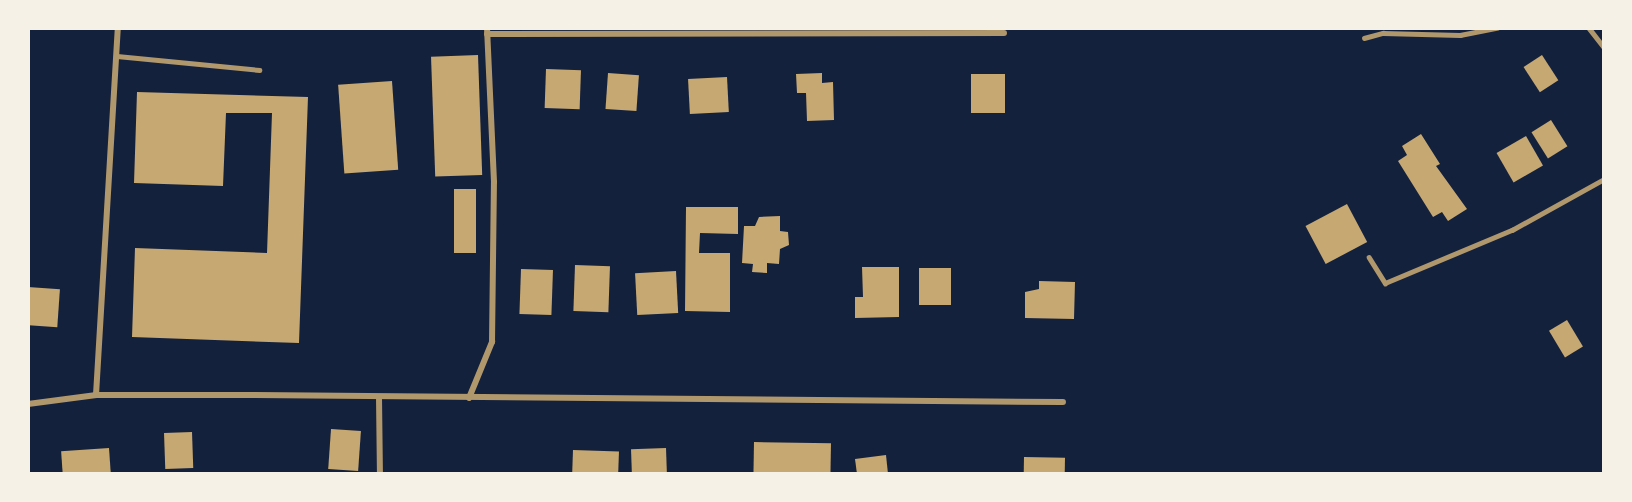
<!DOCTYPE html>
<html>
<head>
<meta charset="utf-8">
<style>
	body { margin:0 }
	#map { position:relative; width:1632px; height:502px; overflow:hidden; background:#14213d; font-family:"Exo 2",sans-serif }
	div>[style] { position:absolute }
	.building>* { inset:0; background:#c6a872; transform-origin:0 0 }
	.service>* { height:4.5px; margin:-2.25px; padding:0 2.25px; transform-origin:2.25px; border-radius:2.25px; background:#b1986c }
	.minor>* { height:6px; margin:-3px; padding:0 3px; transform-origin:3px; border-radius:3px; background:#b1986c }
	span { translate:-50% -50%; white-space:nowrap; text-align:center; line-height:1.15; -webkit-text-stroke:4.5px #f6f1e7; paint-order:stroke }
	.frame { position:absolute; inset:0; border:30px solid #f6f1e7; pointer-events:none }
</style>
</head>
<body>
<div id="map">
	<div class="building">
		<i style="left:478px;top:55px;width:120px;height:47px;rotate:88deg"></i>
		<i style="left:1542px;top:55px;width:30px;height:22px;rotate:57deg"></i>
		<i style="left:546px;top:69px;width:35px;height:39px;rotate:2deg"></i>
		<i style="left:608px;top:73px;width:31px;height:36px;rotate:4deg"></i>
		<i style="clip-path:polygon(822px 73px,822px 83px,833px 82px,834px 120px,807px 121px,806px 93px,797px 93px,796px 74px)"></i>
		<i style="left:971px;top:74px;width:34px;height:39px"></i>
		<i style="left:727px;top:77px;width:35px;height:39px;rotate:87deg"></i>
		<i style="left:392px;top:81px;width:89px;height:54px;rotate:86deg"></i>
		<i style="clip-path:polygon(137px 92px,308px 97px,299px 343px,132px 337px,135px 248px,267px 253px,272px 113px,226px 113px,223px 186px,134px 183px)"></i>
		<i style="left:1551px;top:120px;width:31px;height:23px;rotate:58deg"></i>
		<i style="clip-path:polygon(1421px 134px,1440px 164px,1436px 166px,1467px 209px,1448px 221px,1442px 212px,1433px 217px,1398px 161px,1407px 155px,1402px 146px)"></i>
		<i style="left:1526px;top:136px;width:34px;height:34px;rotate:60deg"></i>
		<i style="left:454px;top:189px;width:22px;height:64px"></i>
		<i style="left:1347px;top:204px;width:43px;height:47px;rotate:62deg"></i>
		<i style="clip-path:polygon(686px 207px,738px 207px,738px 234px,700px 233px,699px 253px,730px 253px,730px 312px,685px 311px)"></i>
		<i style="clip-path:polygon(780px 216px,780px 231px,788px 232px,789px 245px,780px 249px,779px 264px,767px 263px,767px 273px,752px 272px,753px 264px,742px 263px,744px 226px,755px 226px,759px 217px)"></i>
		<i style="left:575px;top:265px;width:35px;height:46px;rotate:2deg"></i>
		<i style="clip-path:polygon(862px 267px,899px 267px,899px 317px,855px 318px,855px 297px,863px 297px)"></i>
		<i style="left:919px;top:268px;width:32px;height:37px"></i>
		<i style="left:521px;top:269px;width:32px;height:45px;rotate:2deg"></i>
		<i style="left:676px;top:271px;width:42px;height:41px;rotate:87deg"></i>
		<i style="clip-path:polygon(1039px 281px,1075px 282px,1074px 319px,1025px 318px,1025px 292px,1039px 289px)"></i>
		<i style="left:28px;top:287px;width:32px;height:38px;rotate:4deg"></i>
		<i style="left:1567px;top:320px;width:31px;height:21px;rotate:59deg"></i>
		<i style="left:331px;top:429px;width:30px;height:40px;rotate:4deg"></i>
		<i style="left:192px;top:432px;width:36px;height:28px;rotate:88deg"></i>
		<i style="left:754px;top:442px;width:77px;height:32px;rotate:1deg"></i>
		<i style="left:109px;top:448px;width:26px;height:48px;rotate:86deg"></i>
		<i style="left:666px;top:448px;width:26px;height:35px;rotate:88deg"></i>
		<i style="left:573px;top:450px;width:46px;height:23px;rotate:2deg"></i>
		<i style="clip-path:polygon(886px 455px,888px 474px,857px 474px,855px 459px)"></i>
		<i style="left:1024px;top:457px;width:41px;height:17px;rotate:1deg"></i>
	</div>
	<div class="service">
		<i style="left:1589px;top:28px;width:24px;rotate:52deg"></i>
		<i style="left:1364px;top:38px;width:20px;rotate:-15deg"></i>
		<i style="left:1383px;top:33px;width:77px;rotate:1.5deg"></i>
		<i style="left:1460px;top:35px;width:38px;rotate:-11deg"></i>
		<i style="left:117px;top:56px;width:143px;rotate:5.6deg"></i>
		<i style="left:1369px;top:257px;width:31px;rotate:58deg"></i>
		<i style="left:1385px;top:283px;width:138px;rotate:-22.7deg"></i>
		<i style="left:1512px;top:230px;width:105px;rotate:-29deg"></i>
	</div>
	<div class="minor">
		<i style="left:487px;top:34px;width:517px;rotate:-0.11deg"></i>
		<i style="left:96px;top:395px;width:368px;rotate:-86.6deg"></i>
		<i style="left:379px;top:397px;width:77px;rotate:89.3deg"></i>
		<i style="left:469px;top:398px;width:61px;rotate:-67.7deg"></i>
		<i style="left:492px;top:342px;width:160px;rotate:-89.3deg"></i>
		<i style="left:494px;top:182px;width:154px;rotate:-92.6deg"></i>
		<i style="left:28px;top:404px;width:69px;rotate:-7.5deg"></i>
		<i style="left:96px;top:395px;width:159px"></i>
		<i style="left:255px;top:395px;width:808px;rotate:0.5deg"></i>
	</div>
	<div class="frame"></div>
</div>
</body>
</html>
